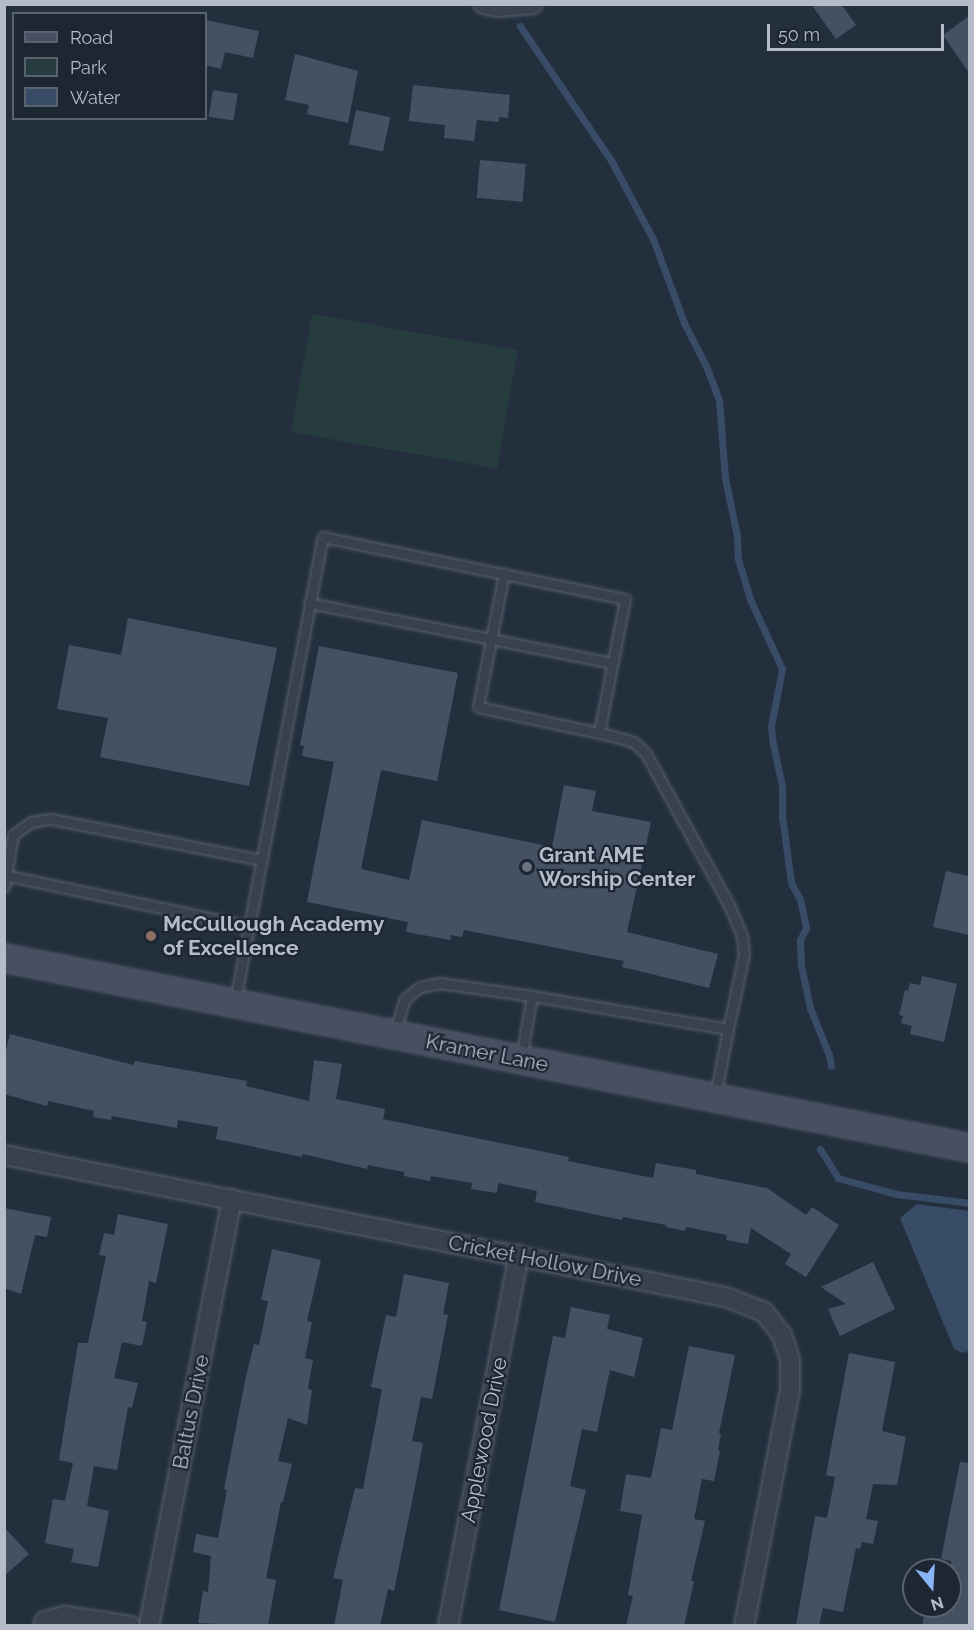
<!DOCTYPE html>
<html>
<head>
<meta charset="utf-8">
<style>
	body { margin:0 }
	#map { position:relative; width:974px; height:1630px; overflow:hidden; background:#242f3e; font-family:Raleway,sans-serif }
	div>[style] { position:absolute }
	.green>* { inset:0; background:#263c3f; transform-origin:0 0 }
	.water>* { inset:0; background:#394c67 }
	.stream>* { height:7px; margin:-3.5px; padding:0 3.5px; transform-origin:3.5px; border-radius:3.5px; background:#394c67 }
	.building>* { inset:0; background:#455162; transform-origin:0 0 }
	.roads { filter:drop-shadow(0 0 2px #565f6c) drop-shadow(0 0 2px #565f6c) }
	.lane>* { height:9px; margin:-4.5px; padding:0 4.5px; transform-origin:4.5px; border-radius:4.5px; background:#38414e }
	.street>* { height:18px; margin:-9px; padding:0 9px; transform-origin:9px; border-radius:9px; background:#38414e }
	.secondary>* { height:26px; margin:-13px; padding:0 13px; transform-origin:13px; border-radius:13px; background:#465061 }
	.dots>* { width:16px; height:16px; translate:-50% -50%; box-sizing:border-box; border:3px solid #1d2633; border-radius:50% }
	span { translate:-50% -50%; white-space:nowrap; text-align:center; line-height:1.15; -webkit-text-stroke:4.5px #1d2633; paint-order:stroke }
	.poi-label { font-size:21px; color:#b4bcc9; font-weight:700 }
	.left { translate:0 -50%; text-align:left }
	.street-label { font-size:21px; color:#b4bcc9 }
	.frame { position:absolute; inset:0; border:6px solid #b4bcc9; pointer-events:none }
	.legend { position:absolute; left:12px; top:12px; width:195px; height:108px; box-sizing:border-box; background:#1d2633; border:2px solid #59626f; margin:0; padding:8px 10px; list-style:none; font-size:18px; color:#b4bcc9 }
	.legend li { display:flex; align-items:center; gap:12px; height:30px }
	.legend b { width:30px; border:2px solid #59626f }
	.north { position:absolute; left:902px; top:1558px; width:60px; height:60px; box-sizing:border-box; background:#1d2633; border:2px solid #59626f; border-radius:50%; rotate:162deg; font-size:16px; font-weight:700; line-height:24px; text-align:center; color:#b4bcc9 }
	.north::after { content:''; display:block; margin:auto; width:21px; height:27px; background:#8ab4f8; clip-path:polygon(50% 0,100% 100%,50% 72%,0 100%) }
	.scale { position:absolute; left:767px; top:24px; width:177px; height:27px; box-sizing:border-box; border:3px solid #b4bcc9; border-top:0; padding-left:8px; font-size:18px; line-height:21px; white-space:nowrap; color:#b4bcc9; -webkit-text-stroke:4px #1d2633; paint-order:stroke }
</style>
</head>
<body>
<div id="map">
	<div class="green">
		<i style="left:312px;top:314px;width:209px;height:120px;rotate:10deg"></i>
	</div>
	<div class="water">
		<i style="clip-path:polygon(917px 1204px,969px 1211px,970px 1350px,963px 1353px,954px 1349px,900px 1218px)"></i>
	</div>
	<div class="stream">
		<i style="left:520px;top:26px;width:164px;rotate:55.9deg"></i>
		<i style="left:612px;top:162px;width:87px;rotate:62deg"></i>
		<i style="left:653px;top:239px;width:90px;rotate:69.7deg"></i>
		<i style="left:684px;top:323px;width:48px;rotate:62.9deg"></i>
		<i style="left:706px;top:366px;width:36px;rotate:69deg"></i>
		<i style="left:719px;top:400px;width:78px;rotate:85.6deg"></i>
		<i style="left:725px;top:478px;width:59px;rotate:78.3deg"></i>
		<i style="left:737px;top:536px;width:23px;rotate:88deg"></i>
		<i style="left:738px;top:559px;width:42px;rotate:73.3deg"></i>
		<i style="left:750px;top:599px;width:77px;rotate:65.4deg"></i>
		<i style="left:782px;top:669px;width:58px;rotate:100.9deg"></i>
		<i style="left:771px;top:726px;width:18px;rotate:84deg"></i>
		<i style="left:773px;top:744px;width:43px;rotate:77.9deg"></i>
		<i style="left:782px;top:786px;width:30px;rotate:90deg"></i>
		<i style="left:782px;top:816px;width:68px;rotate:82.3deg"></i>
		<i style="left:791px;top:883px;width:18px;rotate:61deg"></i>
		<i style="left:800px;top:899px;width:30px;rotate:78deg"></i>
		<i style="left:806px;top:928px;width:13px;rotate:117deg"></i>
		<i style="left:800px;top:940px;width:25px;rotate:88deg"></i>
		<i style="left:801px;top:965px;width:44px;rotate:78.2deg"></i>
		<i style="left:810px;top:1008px;width:51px;rotate:68deg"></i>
		<i style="left:829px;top:1055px;width:11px;rotate:80deg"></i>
		<i style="left:820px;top:1149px;width:34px;rotate:58deg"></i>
		<i style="left:838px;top:1178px;width:60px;rotate:15.4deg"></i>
		<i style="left:896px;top:1194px;width:75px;rotate:6.9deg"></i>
	</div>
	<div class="building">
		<i style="clip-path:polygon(811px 4px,841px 4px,856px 25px,836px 39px)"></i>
		<i style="clip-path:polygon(969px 16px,969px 73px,943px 35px)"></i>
		<i style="clip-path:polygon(206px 20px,259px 31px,253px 58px,225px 52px,221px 69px,206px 65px)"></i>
		<i style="clip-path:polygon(295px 54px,358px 71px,348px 123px,307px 114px,309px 105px,285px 100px)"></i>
		<i style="clip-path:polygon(413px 85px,510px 95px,508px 118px,499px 117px,499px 122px,477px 120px,474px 141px,444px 138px,445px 125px,409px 121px)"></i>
		<i style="left:213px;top:90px;width:25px;height:27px;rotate:9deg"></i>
		<i style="left:356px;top:110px;width:35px;height:35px;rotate:12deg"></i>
		<i style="left:480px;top:160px;width:46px;height:38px;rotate:5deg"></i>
		<i style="clip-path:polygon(128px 618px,277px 648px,249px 786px,100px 757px,108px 718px,57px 709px,69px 645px,121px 655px)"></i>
		<i style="clip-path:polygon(319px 646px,458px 673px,437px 781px,381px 770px,361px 869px,409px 880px,422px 820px,552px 847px,564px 785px,596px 791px,592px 811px,651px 822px,627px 932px,718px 954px,709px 988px,622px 967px,624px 961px,464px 930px,462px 937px,451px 935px,450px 940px,406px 932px,408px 922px,307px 902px,334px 762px,302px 756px,304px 746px,300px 745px)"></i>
		<i style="clip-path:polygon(946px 871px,969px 876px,969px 935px,933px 927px)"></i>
		<i style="clip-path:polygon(922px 976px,957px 984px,944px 1042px,910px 1034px,912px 1026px,901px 1023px,903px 1016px,899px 1015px,905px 990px,908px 991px,910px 983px,920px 985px)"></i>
		<i style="clip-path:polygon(10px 1034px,134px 1065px,135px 1061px,247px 1081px,246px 1086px,309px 1101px,314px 1060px,342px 1064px,336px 1099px,385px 1109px,383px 1119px,569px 1157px,568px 1161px,653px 1178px,656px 1163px,696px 1170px,696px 1174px,767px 1188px,806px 1215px,812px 1207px,839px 1225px,806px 1277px,785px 1264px,791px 1254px,751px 1228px,748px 1244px,726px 1240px,727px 1235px,686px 1227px,685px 1231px,666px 1227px,666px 1225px,623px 1217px,622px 1220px,535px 1202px,537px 1191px,498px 1183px,497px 1193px,471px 1189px,472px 1183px,431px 1176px,430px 1181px,404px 1176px,404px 1172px,368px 1165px,367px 1169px,303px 1154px,302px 1157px,216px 1139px,218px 1127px,178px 1120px,177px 1128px,112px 1116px,111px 1120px,93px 1117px,94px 1111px,48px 1101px,47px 1106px,4px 1094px,4px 1058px)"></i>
		<i style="clip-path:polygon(4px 1208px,51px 1217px,47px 1237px,35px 1235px,21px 1294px,4px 1288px)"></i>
		<i style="clip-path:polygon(118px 1214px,168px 1224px,156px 1283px,149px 1281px,142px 1321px,147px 1322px,142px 1346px,122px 1342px,114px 1378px,138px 1383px,132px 1408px,128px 1407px,117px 1470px,94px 1466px,87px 1506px,109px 1511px,98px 1567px,71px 1562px,74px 1549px,45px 1543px,53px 1499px,65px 1501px,73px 1463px,59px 1460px,78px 1343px,88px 1343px,106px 1256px,99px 1255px,104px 1233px,114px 1235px)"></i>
		<i style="clip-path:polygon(272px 1249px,321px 1260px,307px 1321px,312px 1322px,305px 1358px,313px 1360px,308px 1389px,312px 1390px,307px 1425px,288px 1418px,278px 1461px,292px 1464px,283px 1502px,281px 1502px,266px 1578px,276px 1580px,268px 1626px,198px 1623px,203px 1591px,208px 1592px,211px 1556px,193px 1552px,196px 1534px,218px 1538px,227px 1490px,224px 1489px,246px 1376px,254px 1344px,259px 1345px,268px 1301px,261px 1300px)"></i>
		<i style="clip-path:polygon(873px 1262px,895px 1309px,840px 1336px,828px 1309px,846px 1304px,821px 1287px)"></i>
		<i style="clip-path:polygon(404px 1274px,449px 1283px,443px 1314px,448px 1315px,432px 1399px,421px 1397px,412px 1441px,423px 1443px,417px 1476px,394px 1591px,388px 1589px,380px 1626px,334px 1626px,343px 1580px,333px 1578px,355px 1488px,363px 1489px,382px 1389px,371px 1387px,386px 1315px,396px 1317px)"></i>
		<i style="clip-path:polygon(571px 1307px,610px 1315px,607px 1329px,643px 1338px,634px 1377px,610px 1370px,597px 1432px,582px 1429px,570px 1486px,586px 1490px,555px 1622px,499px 1610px,553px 1336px,565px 1338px)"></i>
		<i style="clip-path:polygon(689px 1346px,735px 1355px,719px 1433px,721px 1434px,718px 1450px,720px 1451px,714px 1481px,702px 1479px,694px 1519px,705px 1521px,691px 1581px,694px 1581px,684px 1626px,626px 1626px,633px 1596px,628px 1595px,642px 1515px,620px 1511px,626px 1474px,651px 1478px,661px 1428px,672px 1430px)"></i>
		<i style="clip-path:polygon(849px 1353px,895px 1362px,882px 1431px,906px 1437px,897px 1485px,873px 1484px,866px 1519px,878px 1521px,873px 1544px,862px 1542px,860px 1549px,856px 1548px,843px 1612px,823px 1608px,819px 1626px,796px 1626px,815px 1516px,827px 1518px,835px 1477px,826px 1475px)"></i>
		<i style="clip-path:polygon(960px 1462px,969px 1463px,969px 1626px,922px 1626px,926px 1606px,950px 1606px,951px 1561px,941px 1559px)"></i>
		<i style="clip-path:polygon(4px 1527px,29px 1554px,4px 1576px)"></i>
	</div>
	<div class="roads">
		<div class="lane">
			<i style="left:504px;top:573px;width:136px;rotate:101deg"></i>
			<i style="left:478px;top:707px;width:134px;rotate:12.1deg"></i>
			<i style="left:609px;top:735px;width:25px;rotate:16deg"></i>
			<i style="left:633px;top:742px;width:16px;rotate:40deg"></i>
			<i style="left:645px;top:752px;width:175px;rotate:61.2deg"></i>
			<i style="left:729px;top:905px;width:34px;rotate:67deg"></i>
			<i style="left:742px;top:936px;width:18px;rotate:84deg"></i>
			<i style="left:744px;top:954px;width:77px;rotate:102deg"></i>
			<i style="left:728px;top:1029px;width:199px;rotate:-170.4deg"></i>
			<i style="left:532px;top:996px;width:62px;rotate:100.2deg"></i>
			<i style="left:309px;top:603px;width:309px;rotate:11.2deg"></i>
			<i style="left:4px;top:875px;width:250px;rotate:11.8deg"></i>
			<i style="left:4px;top:887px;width:53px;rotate:-80.2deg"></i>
			<i style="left:13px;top:835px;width:22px;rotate:-36deg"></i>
			<i style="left:31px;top:822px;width:20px;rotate:-9deg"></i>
			<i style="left:51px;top:819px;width:214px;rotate:11deg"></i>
			<i style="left:235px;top:1001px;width:472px;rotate:-79.3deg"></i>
			<i style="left:323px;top:537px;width:308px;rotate:11.6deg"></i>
			<i style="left:625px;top:599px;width:136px;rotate:101deg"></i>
			<i style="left:394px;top:1034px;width:37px;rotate:-73deg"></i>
			<i style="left:405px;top:999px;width:19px;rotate:-39deg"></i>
			<i style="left:420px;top:987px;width:20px;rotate:-11deg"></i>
			<i style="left:440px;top:983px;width:93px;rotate:8deg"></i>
			<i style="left:715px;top:1097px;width:69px;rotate:-79.2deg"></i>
		</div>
		<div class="street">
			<i style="left:483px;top:4px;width:16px;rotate:11deg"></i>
			<i style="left:499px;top:7px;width:34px;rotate:-5deg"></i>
			<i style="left:4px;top:1155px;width:736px;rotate:11.13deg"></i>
			<i style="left:726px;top:1297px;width:41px;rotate:21.5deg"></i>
			<i style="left:764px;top:1312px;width:29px;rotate:52deg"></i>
			<i style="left:782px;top:1335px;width:26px;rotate:72deg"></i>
			<i style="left:790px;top:1360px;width:30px;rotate:90deg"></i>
			<i style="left:790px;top:1390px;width:240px;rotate:101deg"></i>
			<i style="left:43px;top:1626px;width:5px;rotate:-68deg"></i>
			<i style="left:45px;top:1621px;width:21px;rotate:-14deg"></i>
			<i style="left:65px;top:1616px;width:66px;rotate:8.7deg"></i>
			<i style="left:149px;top:1626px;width:435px;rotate:-79deg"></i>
			<i style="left:448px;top:1626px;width:378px;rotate:-79.2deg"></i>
		</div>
		<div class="secondary">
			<i style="left:4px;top:958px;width:985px;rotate:11.13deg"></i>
		</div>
	</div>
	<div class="dots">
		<i style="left:527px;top:867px;background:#6b7280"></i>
		<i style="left:151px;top:936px;background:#8d6e63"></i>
	</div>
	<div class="poi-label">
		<span class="left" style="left:539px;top:867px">Grant AME<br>Worship Center</span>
		<span class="left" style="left:163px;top:936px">McCullough Academy<br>of Excellence</span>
	</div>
	<div class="street-label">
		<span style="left:487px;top:1053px;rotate:11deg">Kramer Lane</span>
		<span style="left:545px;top:1261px;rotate:11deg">Cricket Hollow Drive</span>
		<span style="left:191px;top:1412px;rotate:-79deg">Baltus Drive</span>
		<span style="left:484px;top:1440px;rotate:-79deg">Applewood Drive</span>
	</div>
	<div class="frame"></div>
	<ul class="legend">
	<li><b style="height:8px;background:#465061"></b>Road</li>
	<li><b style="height:16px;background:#263c3f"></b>Park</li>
	<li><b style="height:16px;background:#394c67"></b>Water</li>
	</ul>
	<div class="north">N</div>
	<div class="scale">50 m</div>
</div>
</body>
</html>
